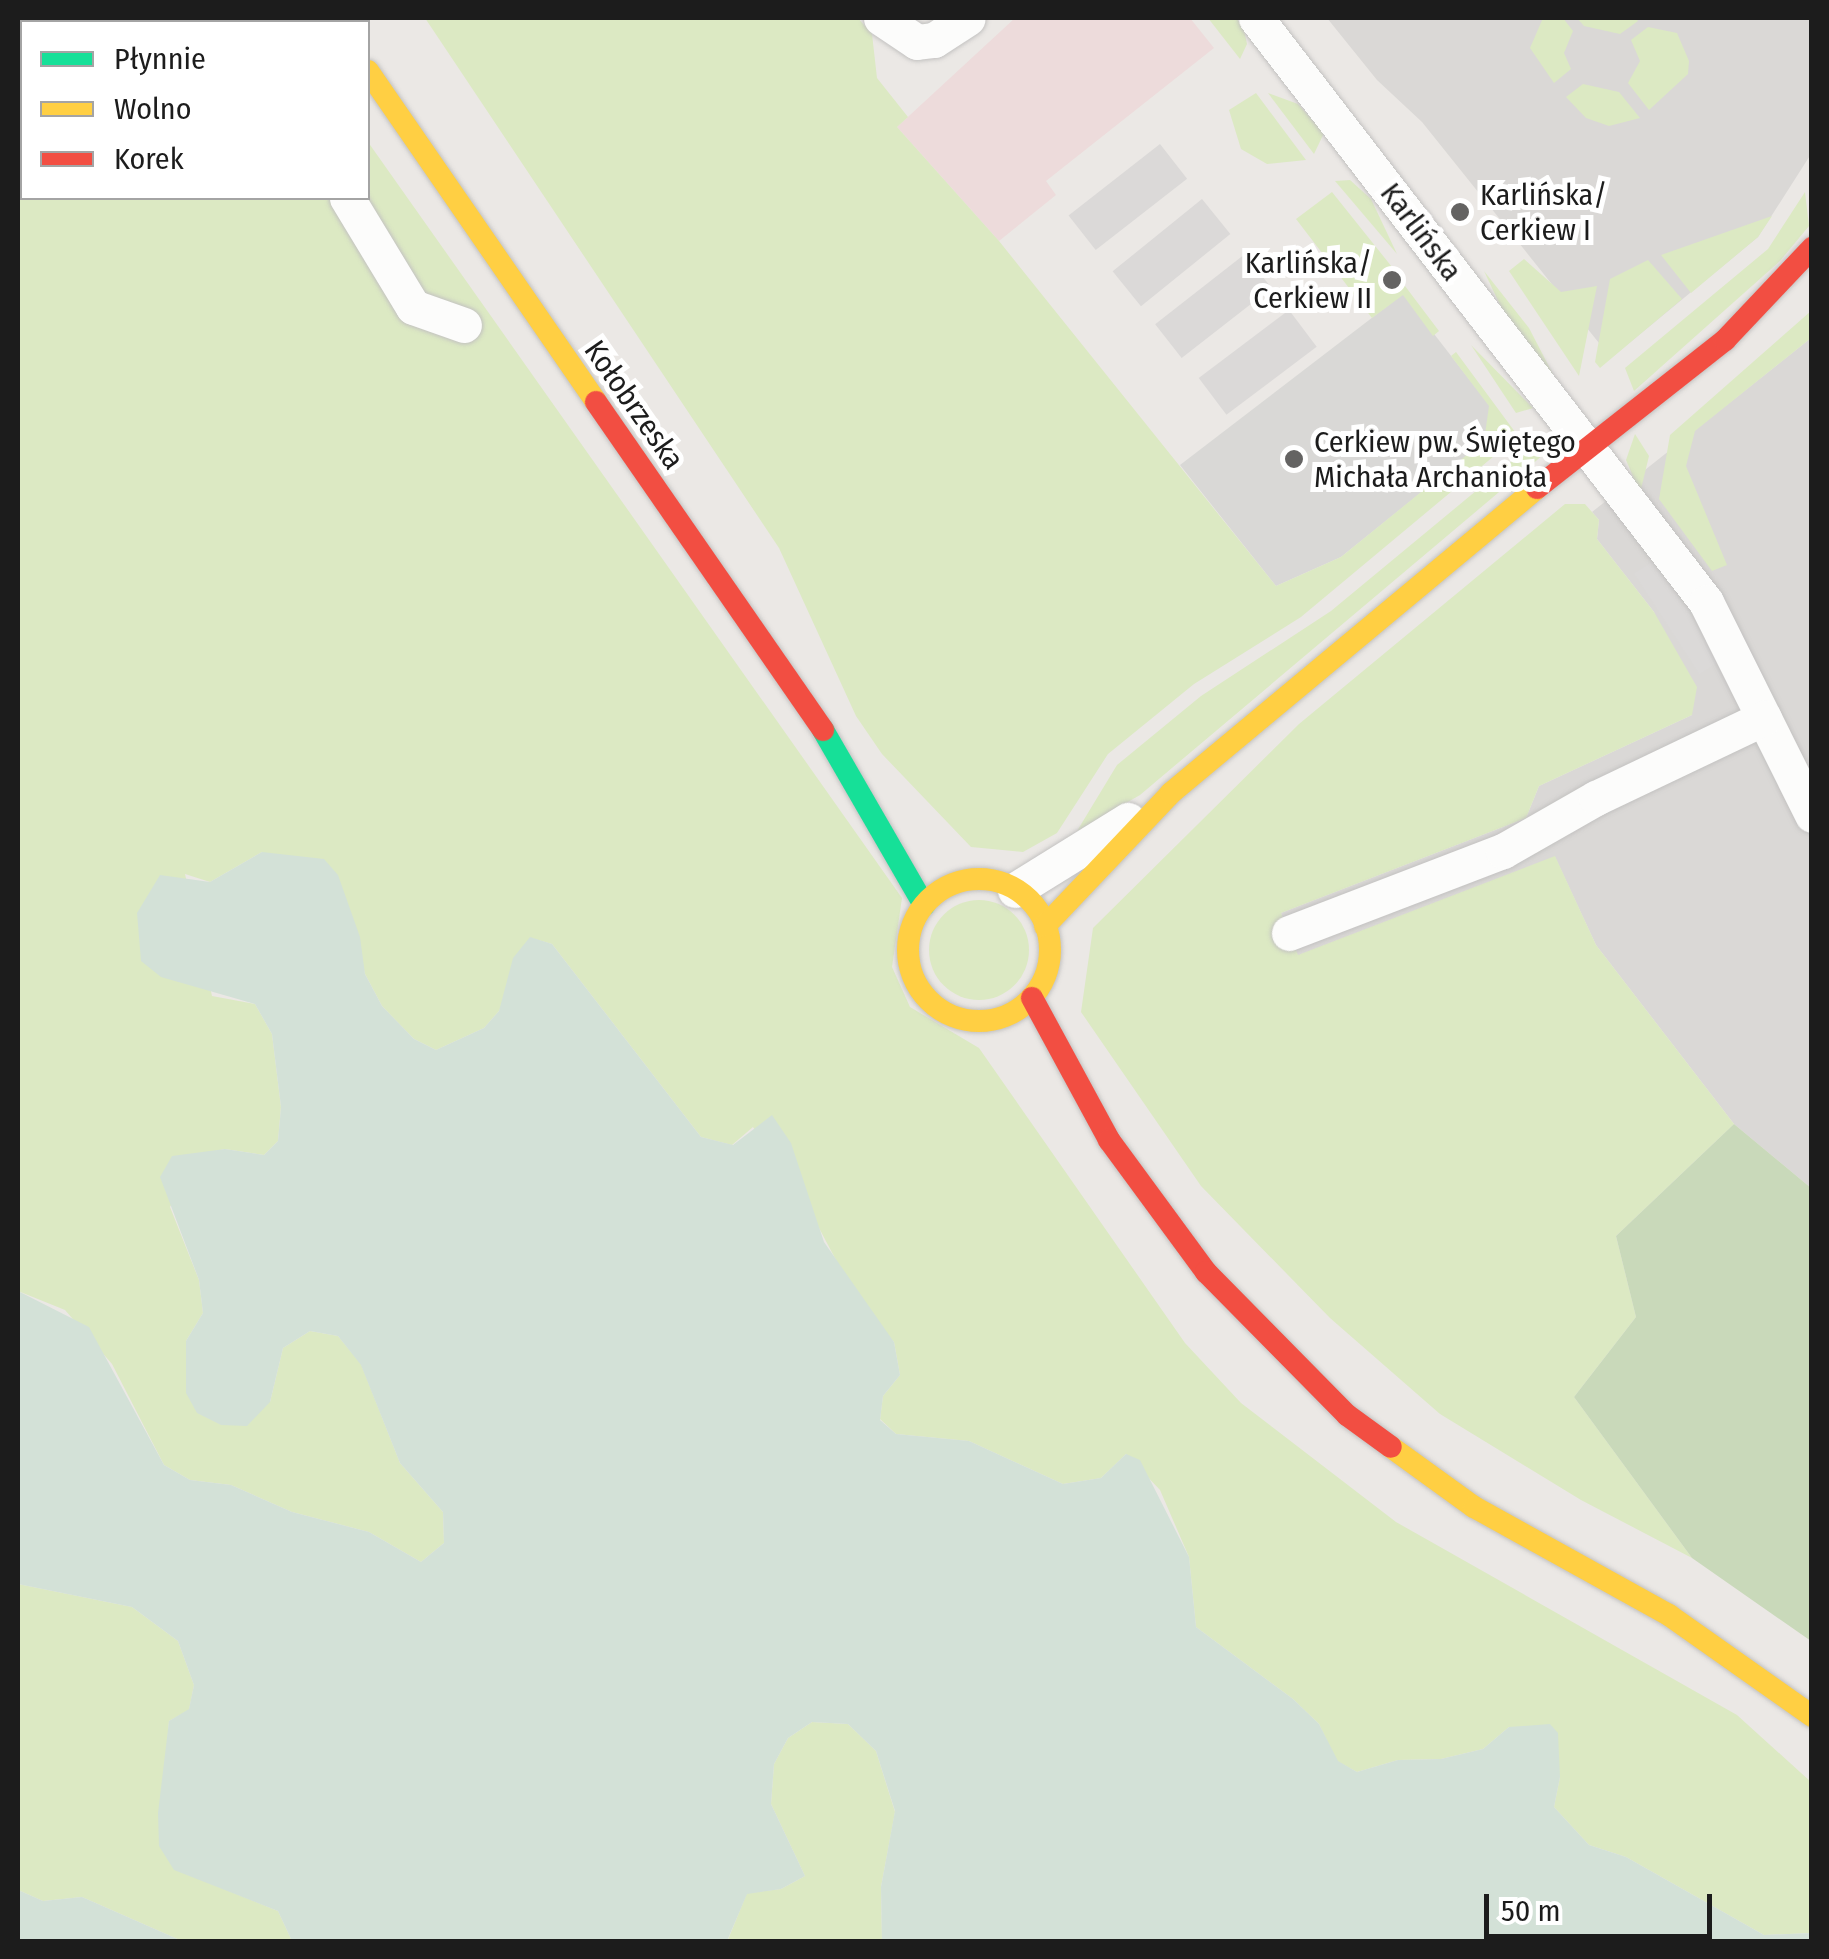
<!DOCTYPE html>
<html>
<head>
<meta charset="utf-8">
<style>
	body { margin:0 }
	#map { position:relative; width:1829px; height:1959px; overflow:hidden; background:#ebe8e5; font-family:"Fira Sans Condensed",sans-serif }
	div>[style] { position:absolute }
	.residential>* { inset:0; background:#dad8d6 }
	.commercial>* { inset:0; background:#eddbdb }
	.religious>* { inset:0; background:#d9d8d6 }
	.grass>* { inset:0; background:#dce9c3 }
	.round { border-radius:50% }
	.forest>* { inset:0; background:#c9d9ba }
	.wetland>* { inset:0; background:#d3e1d7 }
	.parking>* { inset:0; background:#dbd9d8; transform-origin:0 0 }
	.roads { filter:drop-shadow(0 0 2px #c3c2c1) drop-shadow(0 0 2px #c3c2c1) }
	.street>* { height:35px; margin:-17.5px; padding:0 17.5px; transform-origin:17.5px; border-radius:17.5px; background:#fcfcfb }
	.fast>* { height:22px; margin:-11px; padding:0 11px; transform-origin:11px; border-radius:11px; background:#16e098 }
	.slow>* { height:22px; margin:-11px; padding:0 11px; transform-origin:11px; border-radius:11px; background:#ffcf43 }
	.slow>.ring { margin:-11px; padding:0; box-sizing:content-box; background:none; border:22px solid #ffcf43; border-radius:50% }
	.jam>* { height:22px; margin:-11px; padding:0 11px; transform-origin:11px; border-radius:11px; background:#f24e42 }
	.dots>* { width:28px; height:28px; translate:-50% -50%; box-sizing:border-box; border:5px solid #fff; border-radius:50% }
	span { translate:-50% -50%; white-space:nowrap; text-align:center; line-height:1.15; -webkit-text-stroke:10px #fff; paint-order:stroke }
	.poi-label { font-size:30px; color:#1c1c1c }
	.left { translate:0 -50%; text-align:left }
	.right { translate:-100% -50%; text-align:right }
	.street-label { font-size:30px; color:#1c1c1c }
	.frame { position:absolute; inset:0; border:20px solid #1c1c1c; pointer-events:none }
	.legend { position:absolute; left:20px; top:20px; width:350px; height:180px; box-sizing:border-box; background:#fff; border:2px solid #a4a4a4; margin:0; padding:12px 18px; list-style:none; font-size:30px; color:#1c1c1c }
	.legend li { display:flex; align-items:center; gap:20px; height:50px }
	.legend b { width:50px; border:2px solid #a4a4a4 }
	.scale { position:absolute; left:1484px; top:1894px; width:228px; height:45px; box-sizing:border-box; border:5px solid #1c1c1c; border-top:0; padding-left:12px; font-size:30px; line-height:35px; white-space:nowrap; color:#1c1c1c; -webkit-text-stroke:8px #fff; paint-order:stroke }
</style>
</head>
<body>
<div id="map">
	<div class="residential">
		<i style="clip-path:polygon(1327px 18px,1811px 18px,1811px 154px,1758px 237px,1611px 358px,1422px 122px,1377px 80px)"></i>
		<i style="clip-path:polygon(1811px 338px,1811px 1188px,1734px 1124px,1596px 945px,1555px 857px,1297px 956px,1281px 913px,1526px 818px,1539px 786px,1692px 715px,1654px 612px,1597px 539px,1599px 520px,1592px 512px)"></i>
	</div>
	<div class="commercial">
		<i style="clip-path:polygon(1015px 18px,1190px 18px,1214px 48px,1046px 181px,1056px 195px,999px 241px,897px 127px)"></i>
	</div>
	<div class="religious">
		<i style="clip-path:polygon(1403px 294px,1490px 406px,1485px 441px,1341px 557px,1276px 586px,1180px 465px)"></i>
	</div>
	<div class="grass">
		<i style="clip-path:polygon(18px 18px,280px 18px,283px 22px,22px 22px,22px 198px,368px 198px,368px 142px,902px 898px,892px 967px,910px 1007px,979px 1048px,1185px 1343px,1241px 1403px,1396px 1522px,1737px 1715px,1811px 1782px,1811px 1933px,1764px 1935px,1626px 1857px,1589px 1845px,1554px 1807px,1560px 1777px,1509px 1727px,1483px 1749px,1441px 1759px,1398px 1760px,1357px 1772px,1337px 1761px,1319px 1724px,1293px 1699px,1196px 1627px,1189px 1557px,1160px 1490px,1126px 1454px,1101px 1478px,1063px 1484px,969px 1441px,896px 1434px,880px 1419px,883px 1396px,900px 1375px,894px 1342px,854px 1294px,810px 1211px,753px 1127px,732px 1145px,701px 1137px,552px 944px,531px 938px,499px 1011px,484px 1028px,436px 1050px,414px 1039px,382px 1006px,365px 974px,350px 911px,262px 852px,210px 882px,185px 874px,212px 996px,255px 1004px,272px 1034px,281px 1107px,278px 1141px,264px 1155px,225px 1149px,199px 1154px,170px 1207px,199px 1280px,203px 1313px,186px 1341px,270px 1402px,283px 1348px,310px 1331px,338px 1336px,361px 1364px,400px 1463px,443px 1512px,444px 1543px,421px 1562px,369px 1532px,292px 1512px,231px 1485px,190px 1480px,164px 1465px,112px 1364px,65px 1310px,18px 1291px)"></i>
		<i style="clip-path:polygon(425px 18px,858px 18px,872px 34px,877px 78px,908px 117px,897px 127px,999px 241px,1276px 586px,1341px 557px,1484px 441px,1489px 406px,1451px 356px,1456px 352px,1518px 436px,1301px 617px,1194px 684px,1108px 754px,1057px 833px,1023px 852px,971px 847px,882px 754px,856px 716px,779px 548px)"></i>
		<i style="clip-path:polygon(1208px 18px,1236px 18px,1243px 26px,1247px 44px,1240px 59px)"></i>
		<i style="clip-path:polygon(1543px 18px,1563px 18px,1573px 31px,1564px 53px,1571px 69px,1554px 83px,1530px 48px)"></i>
		<i style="clip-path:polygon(1577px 18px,1635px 18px,1638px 21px,1620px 34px,1584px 26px)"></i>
		<i style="clip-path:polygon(1648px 27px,1677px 33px,1689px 61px,1688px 74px,1649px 110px,1628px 83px,1640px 61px,1631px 40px)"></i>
		<i style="clip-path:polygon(1583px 84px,1619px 92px,1640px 118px,1609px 126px,1586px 118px,1566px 97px)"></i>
		<i style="clip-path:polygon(1256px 93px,1306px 160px,1267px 164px,1241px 149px,1229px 110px)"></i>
		<i style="clip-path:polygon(1268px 93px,1298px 104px,1324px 133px,1314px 154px)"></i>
		<i style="clip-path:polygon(1350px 180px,1371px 199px,1397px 254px,1335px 181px)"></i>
		<i style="clip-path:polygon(1332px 192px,1392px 267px,1383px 275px,1396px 292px,1405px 286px,1439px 331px,1433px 336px,1403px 295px,1372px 318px,1296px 219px)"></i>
		<i style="clip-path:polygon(1805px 192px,1809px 226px,1780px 261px,1634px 391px,1625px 368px,1768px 249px)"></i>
		<i style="clip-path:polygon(1772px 216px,1758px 237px,1691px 293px,1661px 255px)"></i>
		<i style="clip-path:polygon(1524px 259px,1561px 292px,1597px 286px,1579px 376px,1509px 271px)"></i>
		<i style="clip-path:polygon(1648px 260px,1682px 299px,1600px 368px,1595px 362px,1610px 279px)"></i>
		<i style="clip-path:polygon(1484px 271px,1529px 328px,1558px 384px,1509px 324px)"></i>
		<i style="clip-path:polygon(1811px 311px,1811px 338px,1695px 431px,1686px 466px,1727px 565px,1712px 571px,1659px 499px,1670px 435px)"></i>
		<i style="clip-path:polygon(1471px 345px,1533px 408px,1516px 413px)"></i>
		<i style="clip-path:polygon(1546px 433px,1543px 455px,1140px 795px,1077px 831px,1117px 765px,1201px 696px,1331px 611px)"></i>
		<i style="clip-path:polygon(1635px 434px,1649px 456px,1640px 493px,1626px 460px)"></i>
		<i style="clip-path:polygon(1565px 504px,1585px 504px,1599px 520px,1597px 539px,1654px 612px,1697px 687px,1692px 715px,1539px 786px,1526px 818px,1281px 913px,1298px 955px,1555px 856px,1596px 945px,1734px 1124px,1616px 1236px,1636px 1317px,1574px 1397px,1692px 1558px,1581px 1500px,1440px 1414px,1330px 1318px,1201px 1186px,1081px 1012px,1093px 928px,1299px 724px)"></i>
		<i class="round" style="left:929px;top:900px;width:100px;height:100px"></i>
		<i style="clip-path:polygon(18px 1584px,132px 1607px,178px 1641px,194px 1685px,189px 1710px,169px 1721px,165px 1766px,209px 1883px,278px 1911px,292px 1941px,182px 1941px,82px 1897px,43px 1901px,18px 1890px)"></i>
		<i style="clip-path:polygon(812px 1722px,848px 1724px,876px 1751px,895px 1812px,881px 1887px,882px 1941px,727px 1942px,747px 1893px,781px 1889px,805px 1876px,771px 1804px,774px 1764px,788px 1738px)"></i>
	</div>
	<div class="forest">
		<i style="clip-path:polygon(1734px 1124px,1811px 1188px,1811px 1641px,1692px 1558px,1574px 1397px,1636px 1317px,1616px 1236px)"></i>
	</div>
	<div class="wetland">
		<i style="clip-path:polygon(262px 852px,324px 859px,338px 875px,360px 937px,365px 974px,382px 1006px,414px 1039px,436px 1050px,484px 1028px,499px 1011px,513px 958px,530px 937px,552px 944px,701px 1137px,733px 1145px,772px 1115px,791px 1143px,824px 1242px,894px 1342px,900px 1375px,883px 1396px,880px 1420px,896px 1434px,969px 1441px,1063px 1484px,1101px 1478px,1126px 1454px,1140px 1460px,1189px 1557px,1196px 1627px,1293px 1699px,1319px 1724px,1338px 1761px,1357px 1772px,1398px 1760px,1441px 1759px,1483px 1749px,1509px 1727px,1550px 1724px,1558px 1733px,1560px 1777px,1554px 1807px,1589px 1845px,1626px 1857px,1764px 1935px,1811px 1933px,1811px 1941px,882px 1941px,881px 1887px,895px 1811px,876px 1751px,848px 1724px,812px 1722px,788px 1738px,774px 1764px,771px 1804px,805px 1876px,781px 1889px,747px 1894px,727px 1941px,292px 1941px,278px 1911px,174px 1870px,159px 1846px,158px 1813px,169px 1721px,189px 1709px,194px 1685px,178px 1641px,132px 1607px,18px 1584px,18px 1291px,89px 1327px,164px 1465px,190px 1480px,231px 1485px,292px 1512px,369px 1532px,421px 1562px,444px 1543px,443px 1512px,400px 1463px,361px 1365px,338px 1336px,310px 1331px,283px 1348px,270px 1402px,247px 1426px,221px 1425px,197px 1413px,186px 1393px,186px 1341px,203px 1313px,199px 1280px,160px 1177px,172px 1156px,225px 1149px,264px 1155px,278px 1141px,281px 1107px,272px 1034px,255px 1004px,161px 977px,141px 961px,137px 913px,160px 875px,210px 882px)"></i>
		<i style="clip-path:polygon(18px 1890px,43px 1901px,82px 1897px,182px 1941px,18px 1941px)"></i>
	</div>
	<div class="parking">
		<i style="left:1160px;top:144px;width:44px;height:116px;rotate:52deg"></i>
		<i style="left:1202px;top:199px;width:45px;height:115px;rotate:51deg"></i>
		<i style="left:1245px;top:254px;width:43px;height:114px;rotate:52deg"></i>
		<i style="left:1289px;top:310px;width:46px;height:113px;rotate:53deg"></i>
		<i style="left:1655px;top:560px;width:120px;height:25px;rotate:57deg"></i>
	</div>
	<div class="roads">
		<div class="street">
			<i style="left:235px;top:18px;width:5px;rotate:53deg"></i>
			<i style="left:881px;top:18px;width:43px;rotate:33.7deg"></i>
			<i style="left:917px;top:42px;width:17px;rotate:-7deg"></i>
			<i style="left:934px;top:40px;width:40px;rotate:-32.9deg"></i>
			<i style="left:1256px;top:18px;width:737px;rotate:52.38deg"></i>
			<i style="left:1706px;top:602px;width:238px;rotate:63.5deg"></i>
			<i style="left:347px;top:198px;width:127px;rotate:58.8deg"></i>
			<i style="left:413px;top:307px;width:54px;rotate:19.4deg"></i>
			<i style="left:1015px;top:890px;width:133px;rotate:-31.8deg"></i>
			<i style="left:1289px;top:933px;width:229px;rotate:-21deg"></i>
			<i style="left:1503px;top:851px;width:107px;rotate:-29.7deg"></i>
			<i style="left:1596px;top:798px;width:186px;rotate:-25.5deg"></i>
		</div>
		<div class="fast">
			<i style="left:823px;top:730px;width:202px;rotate:60deg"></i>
		</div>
		<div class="slow">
			<i style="left:331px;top:18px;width:5px;rotate:53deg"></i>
			<i style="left:368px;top:71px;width:402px;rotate:55.4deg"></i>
			<i class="ring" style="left:908px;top:879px;width:120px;height:120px"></i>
			<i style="left:1045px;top:926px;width:183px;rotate:-46.5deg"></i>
			<i style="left:1171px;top:793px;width:476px;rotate:-39.8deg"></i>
			<i style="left:1391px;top:1447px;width:102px;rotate:35.9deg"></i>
			<i style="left:1474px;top:1507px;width:223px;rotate:29deg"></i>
			<i style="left:1669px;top:1615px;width:175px;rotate:35.2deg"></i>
		</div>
		<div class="jam">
			<i style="left:596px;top:402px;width:399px;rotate:55.3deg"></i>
			<i style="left:1537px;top:488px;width:239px;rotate:-38.2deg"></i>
			<i style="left:1725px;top:340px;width:127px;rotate:-46.6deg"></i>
			<i style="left:1032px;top:998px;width:162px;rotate:61.5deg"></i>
			<i style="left:1109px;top:1140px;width:164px;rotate:53.7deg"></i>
			<i style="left:1206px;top:1272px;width:201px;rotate:45.4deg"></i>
			<i style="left:1347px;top:1415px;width:54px;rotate:36deg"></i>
		</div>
	</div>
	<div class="dots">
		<i style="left:1460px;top:212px;background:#646362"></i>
		<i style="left:1392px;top:280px;background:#646362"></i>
		<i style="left:1294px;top:459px;background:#646362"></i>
	</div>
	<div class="poi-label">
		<span class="left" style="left:1480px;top:212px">Karlińska/<br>Cerkiew I</span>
		<span class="right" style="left:1372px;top:280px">Karlińska/<br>Cerkiew II</span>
		<span class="left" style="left:1314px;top:459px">Cerkiew pw. Świętego<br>Michała Archanioła</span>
	</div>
	<div class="street-label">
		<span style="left:1421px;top:232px;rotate:53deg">Karlińska</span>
		<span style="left:634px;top:405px;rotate:55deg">Kołobrzeska</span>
	</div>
	<div class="frame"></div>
	<ul class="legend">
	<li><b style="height:12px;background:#16e098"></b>Płynnie</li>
	<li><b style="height:12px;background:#ffcf43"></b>Wolno</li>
	<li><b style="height:12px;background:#f24e42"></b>Korek</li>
	</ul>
	<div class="scale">50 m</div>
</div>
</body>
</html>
